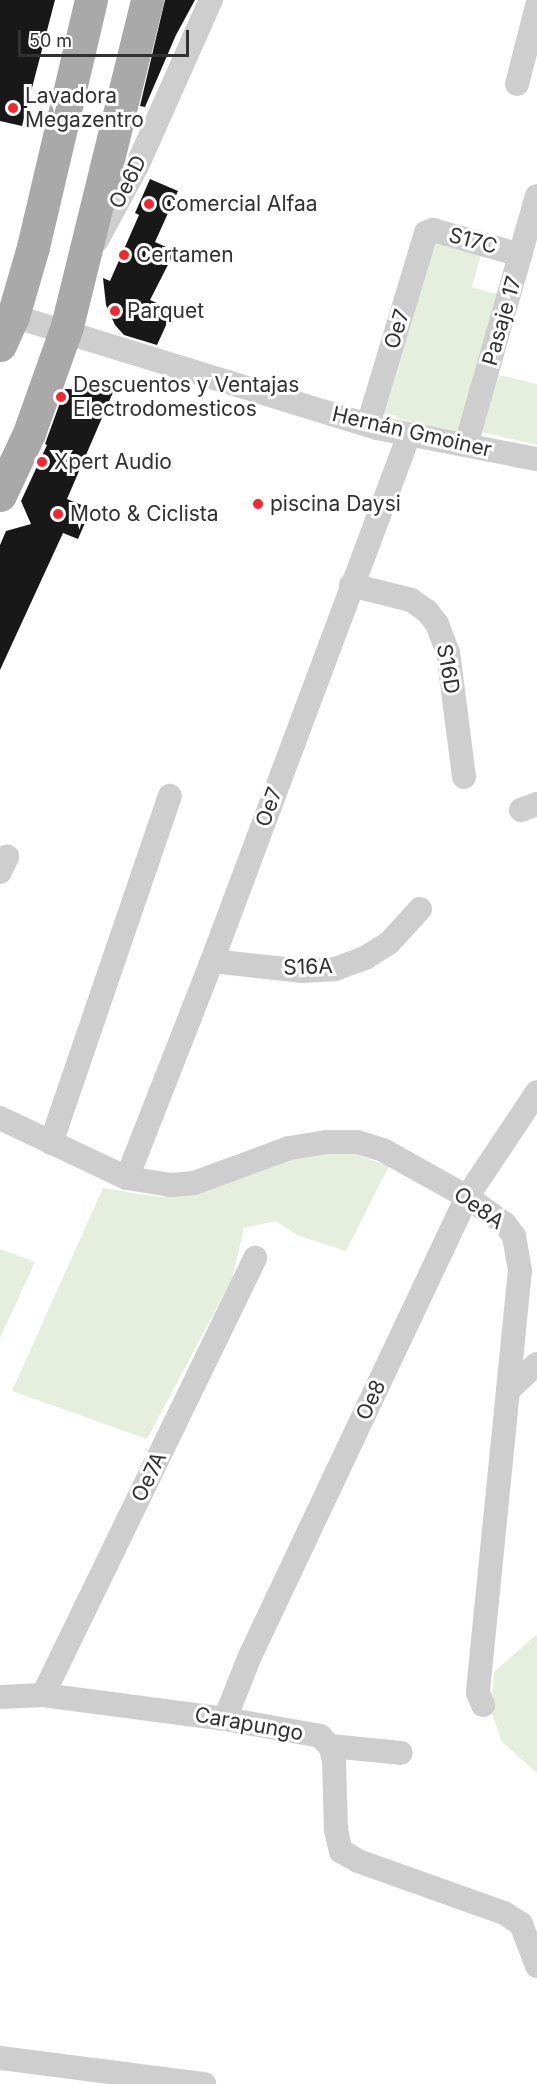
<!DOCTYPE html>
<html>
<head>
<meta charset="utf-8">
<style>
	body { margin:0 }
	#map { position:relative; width:537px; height:2084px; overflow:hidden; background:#fff; font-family:Inter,sans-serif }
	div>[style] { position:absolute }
	.green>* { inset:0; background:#e6eede }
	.building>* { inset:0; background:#181818 }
	.street>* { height:24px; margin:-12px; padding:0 12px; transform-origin:12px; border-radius:12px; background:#cecece }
	.primary>* { height:33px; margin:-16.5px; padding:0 16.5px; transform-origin:16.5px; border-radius:16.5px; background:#a9a9a9 }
	.dots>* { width:16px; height:16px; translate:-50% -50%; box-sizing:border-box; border:3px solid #fff; border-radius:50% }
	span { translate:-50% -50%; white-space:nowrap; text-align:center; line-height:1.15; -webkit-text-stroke:6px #fff; paint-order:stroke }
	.poi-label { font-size:21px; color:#313131 }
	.left { translate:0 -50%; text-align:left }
	.street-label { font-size:21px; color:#313131 }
	.scale { position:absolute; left:18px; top:30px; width:171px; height:27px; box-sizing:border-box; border:3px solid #313131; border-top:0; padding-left:8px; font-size:18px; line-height:21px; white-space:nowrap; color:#313131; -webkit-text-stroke:4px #fff; paint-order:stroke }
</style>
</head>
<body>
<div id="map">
	<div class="green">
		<i style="clip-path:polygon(431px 233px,483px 248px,472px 287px,500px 295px,460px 436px,379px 413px)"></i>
		<i style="clip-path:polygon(495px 374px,537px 384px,537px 445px,481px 432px)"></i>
		<i style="clip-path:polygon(348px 1152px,389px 1166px,346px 1251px,297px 1235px,276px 1221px,244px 1228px,232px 1279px,147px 1439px,12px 1391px,103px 1188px,159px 1197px,186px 1195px,268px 1164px,309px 1155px)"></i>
		<i style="clip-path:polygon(0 1249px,35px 1262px,0 1338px)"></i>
		<i style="clip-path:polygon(537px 1634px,537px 1773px,502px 1742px,491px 1711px,494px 1672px)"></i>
	</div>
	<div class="building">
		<i style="clip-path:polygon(0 0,55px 0,22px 126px,0 121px)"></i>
		<i style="clip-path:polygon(165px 0,195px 0,176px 35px,145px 107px,140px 106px)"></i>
		<i style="clip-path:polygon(150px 179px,178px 191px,155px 242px,175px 251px,150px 300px,173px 310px,157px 345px,124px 335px,115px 325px,106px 305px,103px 278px,110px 281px,139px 215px,135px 213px)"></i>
		<i style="clip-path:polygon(65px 389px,114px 390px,67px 499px,91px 509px,78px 539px,63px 533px,0 670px,0 545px,6px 531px,31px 524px,21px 501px,47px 445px,45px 444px)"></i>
	</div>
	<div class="street">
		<i style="left:517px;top:84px;width:81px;rotate:-75.6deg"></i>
		<i style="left:97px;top:240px;width:84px;rotate:-61.6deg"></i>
		<i style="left:137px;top:166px;width:182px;rotate:-66deg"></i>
		<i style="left:13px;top:316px;width:381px;rotate:17.1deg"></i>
		<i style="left:377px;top:428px;width:163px;rotate:11deg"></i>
		<i style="left:368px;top:425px;width:201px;rotate:-73.2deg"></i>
		<i style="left:426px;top:233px;width:8px;rotate:-23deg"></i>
		<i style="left:433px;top:230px;width:91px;rotate:16deg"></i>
		<i style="left:466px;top:445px;width:259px;rotate:-74.1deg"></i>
		<i style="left:351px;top:585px;width:62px;rotate:14deg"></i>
		<i style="left:411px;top:600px;width:19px;rotate:35deg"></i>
		<i style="left:427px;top:611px;width:16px;rotate:52deg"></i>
		<i style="left:437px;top:624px;width:30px;rotate:69deg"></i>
		<i style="left:448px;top:652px;width:126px;rotate:82.7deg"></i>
		<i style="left:521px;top:810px;width:17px;rotate:-21deg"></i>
		<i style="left:0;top:872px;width:17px;rotate:-65deg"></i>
		<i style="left:212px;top:961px;width:91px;rotate:6.3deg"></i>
		<i style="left:302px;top:971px;width:33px;rotate:-3deg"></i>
		<i style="left:335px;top:969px;width:32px;rotate:-20deg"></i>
		<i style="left:365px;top:958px;width:28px;rotate:-32deg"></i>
		<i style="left:389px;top:943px;width:46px;rotate:-47.6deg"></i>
		<i style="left:0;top:1118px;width:140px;rotate:25.3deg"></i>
		<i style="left:127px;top:1178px;width:45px;rotate:9deg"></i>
		<i style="left:171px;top:1185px;width:23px;rotate:-5deg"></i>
		<i style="left:194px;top:1183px;width:101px;rotate:-20.2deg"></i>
		<i style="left:289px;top:1148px;width:38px;rotate:-9deg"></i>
		<i style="left:327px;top:1142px;width:30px"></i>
		<i style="left:357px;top:1142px;width:27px;rotate:17deg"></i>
		<i style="left:383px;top:1150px;width:96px;rotate:29.2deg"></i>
		<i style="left:467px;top:1197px;width:47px;rotate:35.4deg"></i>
		<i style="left:505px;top:1224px;width:15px;rotate:53deg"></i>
		<i style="left:514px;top:1236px;width:35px;rotate:80deg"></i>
		<i style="left:520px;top:1270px;width:425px;rotate:95.7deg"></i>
		<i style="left:478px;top:1693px;width:13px;rotate:67deg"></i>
		<i style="left:51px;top:1143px;width:367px;rotate:-71.1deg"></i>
		<i style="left:127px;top:1178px;width:242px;rotate:-68.6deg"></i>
		<i style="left:215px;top:953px;width:553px;rotate:-69.47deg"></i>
		<i style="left:508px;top:1390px;width:39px;rotate:-42deg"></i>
		<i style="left:43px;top:1695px;width:486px;rotate:-64.1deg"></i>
		<i style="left:0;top:1697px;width:43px;rotate:-2.7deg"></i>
		<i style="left:43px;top:1695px;width:184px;rotate:7.5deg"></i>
		<i style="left:225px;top:1719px;width:97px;rotate:10.1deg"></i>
		<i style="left:320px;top:1736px;width:14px;rotate:45deg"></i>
		<i style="left:330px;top:1746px;width:15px;rotate:74deg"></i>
		<i style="left:334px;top:1760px;width:70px;rotate:88.4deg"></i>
		<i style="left:336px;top:1830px;width:22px;rotate:77deg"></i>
		<i style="left:341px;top:1851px;width:20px;rotate:30deg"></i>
		<i style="left:358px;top:1861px;width:155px;rotate:19.6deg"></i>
		<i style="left:504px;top:1913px;width:20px;rotate:33deg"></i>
		<i style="left:521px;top:1924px;width:45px;rotate:69.1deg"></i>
		<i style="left:225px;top:1719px;width:68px;rotate:-68.4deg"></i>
		<i style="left:250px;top:1656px;width:508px;rotate:-64.7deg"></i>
		<i style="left:467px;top:1197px;width:126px;rotate:-56.3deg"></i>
		<i style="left:330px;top:1746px;width:71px;rotate:5.6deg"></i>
		<i style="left:0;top:2058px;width:206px;rotate:7.3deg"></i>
	</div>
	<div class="primary">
		<i style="left:0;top:345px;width:32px;rotate:-66deg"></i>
		<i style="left:13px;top:316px;width:72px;rotate:-73.8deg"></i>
		<i style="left:33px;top:247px;width:254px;rotate:-76.8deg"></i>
		<i style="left:0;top:495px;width:68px;rotate:-64.9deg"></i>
		<i style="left:29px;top:433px;width:114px;rotate:-70.4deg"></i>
		<i style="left:67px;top:326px;width:336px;rotate:-76.2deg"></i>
	</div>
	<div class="dots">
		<i style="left:13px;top:108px;background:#f22830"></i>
		<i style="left:149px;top:204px;background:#f22830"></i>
		<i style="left:124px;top:255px;background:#f22830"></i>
		<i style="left:115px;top:311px;background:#f22830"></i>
		<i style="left:61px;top:397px;background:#f22830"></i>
		<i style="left:42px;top:462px;background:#f22830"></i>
		<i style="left:258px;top:504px;background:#f22830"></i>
		<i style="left:58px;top:514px;background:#f22830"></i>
	</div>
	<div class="poi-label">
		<span class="left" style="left:25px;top:108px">Lavadora<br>Megazentro</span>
		<span class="left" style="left:161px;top:204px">Comercial Alfaa</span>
		<span class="left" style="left:136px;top:255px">Certamen</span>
		<span class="left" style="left:127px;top:311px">Parquet</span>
		<span class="left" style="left:73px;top:397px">Descuentos y Ventajas<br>Electrodomesticos</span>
		<span class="left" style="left:54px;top:462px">Xpert Audio</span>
		<span class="left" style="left:270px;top:504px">piscina Daysi</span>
		<span class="left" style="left:70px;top:514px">Moto &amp; Ciclista</span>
	</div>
	<div class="street-label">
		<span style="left:128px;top:182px;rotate:-63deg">Oe6D</span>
		<span style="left:473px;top:241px;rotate:15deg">S17C</span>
		<span style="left:502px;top:321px;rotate:-74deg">Pasaje 17</span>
		<span style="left:397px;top:329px;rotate:-73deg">Oe7</span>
		<span style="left:412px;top:432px;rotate:13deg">Hernán Gmoiner</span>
		<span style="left:448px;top:669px;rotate:80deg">S16D</span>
		<span style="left:269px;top:807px;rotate:-70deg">Oe7</span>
		<span style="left:308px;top:967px;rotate:-2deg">S16A</span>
		<span style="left:479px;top:1208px;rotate:36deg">Oe8A</span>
		<span style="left:371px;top:1400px;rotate:-65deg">Oe8</span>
		<span style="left:149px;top:1477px;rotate:-64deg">Oe7A</span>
		<span style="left:249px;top:1724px;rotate:10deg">Carapungo</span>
	</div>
	<div class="scale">50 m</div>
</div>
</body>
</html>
